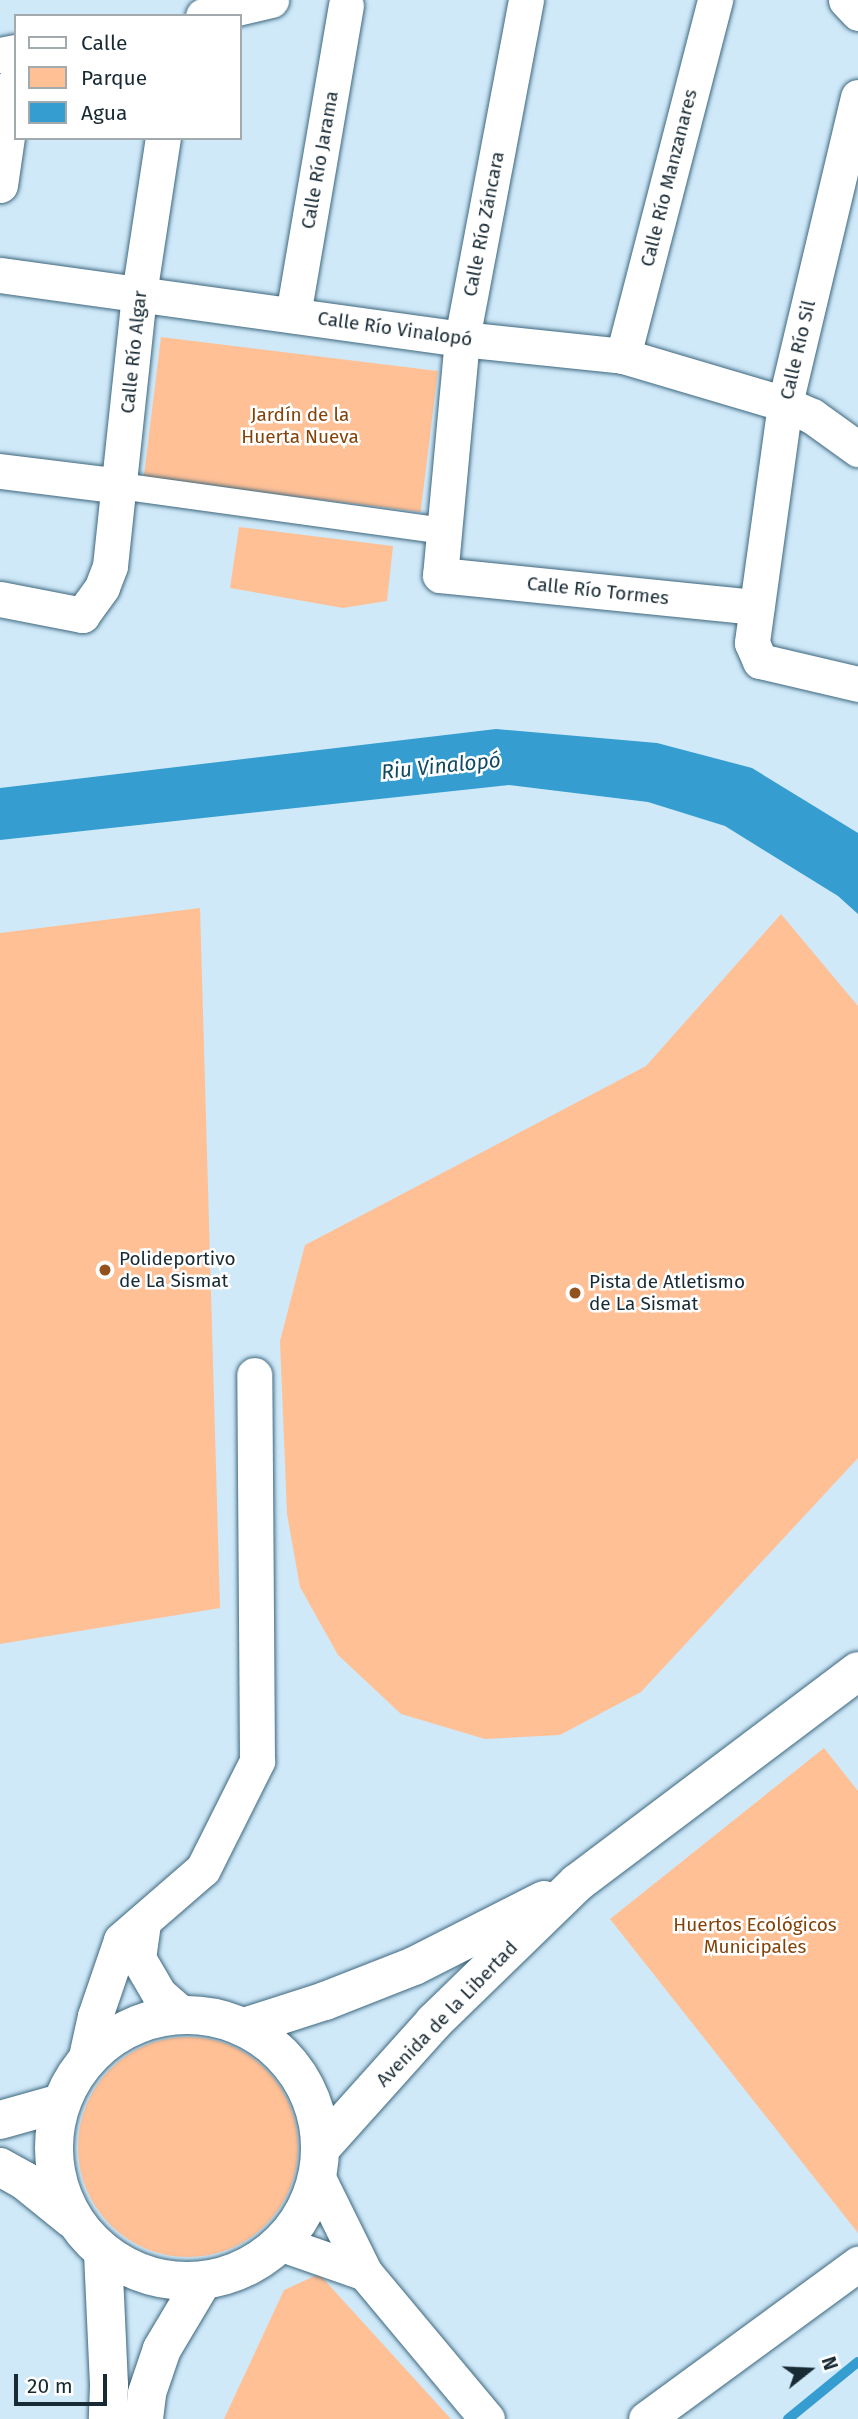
<!DOCTYPE html>
<html>
<head>
<meta charset="utf-8">
<style>
	body { margin:0 }
	#map { position:relative; width:858px; height:2419px; overflow:hidden; background:#cfe9f9; font-family:"Fira Sans",sans-serif }
	div>[style] { position:absolute }
	.green>* { inset:0; background:#ffc096; transform-origin:0 0 }
	.round { border-radius:50% }
	.water>* { inset:0; background:#359dd0 }
	.stream>* { height:10px; margin:-5px; padding:0 5px; transform-origin:5px; border-radius:5px; background:#359dd0 }
	.roads { filter:drop-shadow(0 0 2px #3e677e) drop-shadow(0 0 2px #3e677e) }
	.pedestrian>* { height:26px; margin:-13px; padding:0 13px; transform-origin:13px; border-radius:13px; background:#fff }
	.minor>* { height:35px; margin:-17.5px; padding:0 17.5px; transform-origin:17.5px; border-radius:17.5px; background:#fff }
	.tertiary>* { height:38px; margin:-19px; padding:0 19px; transform-origin:19px; border-radius:19px; background:#fff }
	.tertiary>.ring { margin:-19px; padding:0; box-sizing:content-box; background:none; border:38px solid #fff; border-radius:50% }
	.dots>* { width:19px; height:19px; translate:-50% -50%; box-sizing:border-box; border:4px solid #fff; border-radius:50% }
	span { translate:-50% -50%; white-space:nowrap; text-align:center; line-height:1.15; -webkit-text-stroke:5px #fff; paint-order:stroke }
	.street-label { font-size:19px; color:#182a34 }
	.park-label { font-size:19px; color:#824208 }
	.poi-label { font-size:19px; color:#182a34 }
	.left { translate:0 -50%; text-align:left }
	.water-label { font-size:21px; color:#104963; font-style:italic }
	.legend { position:absolute; left:14px; top:14px; width:228px; height:126px; box-sizing:border-box; background:#fff; border:2px solid #a3aaae; margin:0; padding:9px 12px; list-style:none; font-size:21px; color:#182a34 }
	.legend li { display:flex; align-items:center; gap:14px; height:35px }
	.legend b { width:35px; border:2px solid #a3aaae }
	.north { position:absolute; left:774px; top:2335px; width:70px; height:70px; -webkit-text-stroke:5px #fff; paint-order:stroke; rotate:72deg; font-size:19px; font-weight:700; line-height:28px; text-align:center; color:#182a34 }
	.north::after { content:''; display:block; margin:auto; width:24px; height:32px; background:#182a34; clip-path:polygon(50% 0,100% 100%,50% 72%,0 100%) }
	.scale { position:absolute; left:14px; top:2374px; width:93px; height:32px; box-sizing:border-box; border:4px solid #182a34; border-top:0; padding-left:9px; font-size:21px; line-height:24px; white-space:nowrap; color:#182a34; -webkit-text-stroke:5px #fff; paint-order:stroke }
</style>
</head>
<body>
<div id="map">
	<div class="green">
		<i style="left:161px;top:337px;width:279px;height:142px;rotate:7deg"></i>
		<i style="clip-path:polygon(239px 527px,393px 546px,387px 601px,343px 608px,230px 588px)"></i>
		<i style="clip-path:polygon(200px 908px,220px 1608px,0 1644px,0 933px)"></i>
		<i style="clip-path:polygon(781px 914px,858px 1006px,858px 1458px,641px 1692px,560px 1735px,485px 1739px,401px 1714px,338px 1655px,300px 1587px,287px 1514px,280px 1341px,305px 1245px,646px 1066px)"></i>
		<i style="clip-path:polygon(824px 1748px,858px 1791px,858px 2233px,610px 1919px)"></i>
		<i class="round" style="left:78px;top:2037px;width:220px;height:220px"></i>
		<i style="clip-path:polygon(319px 2274px,451px 2419px,224px 2419px,284px 2290px)"></i>
	</div>
	<div class="water">
		<i style="clip-path:polygon(496px 729px,657px 743px,752px 768px,858px 833px,858px 914px,838px 896px,725px 826px,648px 802px,509px 785px,0 840px,0 788px)"></i>
	</div>
	<div class="stream">
		<i style="left:788px;top:2419px;width:90px;rotate:-39.2deg"></i>
	</div>
	<div class="roads">
		<div class="pedestrian">
			<i style="left:120px;top:486px;width:328px;rotate:7.9deg"></i>
		</div>
		<div class="minor">
			<i style="left:526px;top:0;width:345px;rotate:100.7deg"></i>
			<i style="left:462px;top:339px;width:237px;rotate:95.3deg"></i>
			<i style="left:440px;top:575px;width:318px;rotate:5.8deg"></i>
			<i style="left:846px;top:0;width:18px;rotate:47deg"></i>
			<i style="left:203px;top:16px;width:70px;rotate:-13.2deg"></i>
			<i style="left:0;top:55px;width:16px;rotate:-11deg"></i>
			<i style="left:858px;top:97px;width:316px;rotate:103.4deg"></i>
			<i style="left:785px;top:404px;width:241px;rotate:97.9deg"></i>
			<i style="left:752px;top:643px;width:20px;rotate:66deg"></i>
			<i style="left:760px;top:661px;width:101px;rotate:13.2deg"></i>
			<i style="left:0;top:185px;width:104px;rotate:-81.7deg"></i>
			<i style="left:0;top:275px;width:466px;rotate:7.9deg"></i>
			<i style="left:462px;top:339px;width:162px;rotate:6deg"></i>
			<i style="left:623px;top:356px;width:169px;rotate:16.5deg"></i>
			<i style="left:785px;top:404px;width:30px;rotate:24deg"></i>
			<i style="left:812px;top:416px;width:57px;rotate:35.7deg"></i>
			<i style="left:293px;top:315px;width:314px;rotate:-80.3deg"></i>
			<i style="left:623px;top:356px;width:368px;rotate:-75.5deg"></i>
			<i style="left:0;top:471px;width:121px;rotate:7.1deg"></i>
			<i style="left:0;top:599px;width:84px;rotate:11deg"></i>
			<i style="left:82px;top:615px;width:34px;rotate:-54deg"></i>
			<i style="left:102px;top:587px;width:22px;rotate:-69deg"></i>
			<i style="left:110px;top:566px;width:274px;rotate:-83.9deg"></i>
			<i style="left:139px;top:294px;width:158px;rotate:-81.3deg"></i>
			<i style="left:143px;top:1923px;width:35px;rotate:98deg"></i>
			<i style="left:138px;top:1958px;width:42px;rotate:59.7deg"></i>
			<i style="left:159px;top:1994px;width:30px;rotate:41deg"></i>
			<i style="left:85px;top:2061px;width:46px;rotate:-77.5deg"></i>
			<i style="left:95px;top:2016px;width:80px;rotate:-71.1deg"></i>
			<i style="left:121px;top:1940px;width:108px;rotate:-40.9deg"></i>
			<i style="left:203px;top:1869px;width:121px;rotate:-63.4deg"></i>
			<i style="left:257px;top:1761px;width:386px;rotate:-90.4deg"></i>
			<i style="left:318px;top:2178px;width:106px;rotate:63.7deg"></i>
			<i style="left:365px;top:2273px;width:190px;rotate:50.1deg"></i>
			<i style="left:282px;top:2244px;width:88px;rotate:19.3deg"></i>
			<i style="left:646px;top:2419px;width:263px;rotate:-36.2deg"></i>
		</div>
		<div class="tertiary">
			<i class="ring" style="left:54px;top:2015px;width:228px;height:228px"></i>
			<i style="left:244px;top:2027px;width:85px;rotate:-17.8deg"></i>
			<i style="left:325px;top:2001px;width:96px;rotate:-21.5deg"></i>
			<i style="left:414px;top:1966px;width:146px;rotate:-26.9deg"></i>
			<i style="left:0;top:2120px;width:63px;rotate:-15.6deg"></i>
			<i style="left:321px;top:2148px;width:169px;rotate:-48.1deg"></i>
			<i style="left:434px;top:2022px;width:199px;rotate:-44.2deg"></i>
			<i style="left:577px;top:1883px;width:352px;rotate:-37deg"></i>
			<i style="left:0;top:2167px;width:29px;rotate:29deg"></i>
			<i style="left:25px;top:2181px;width:60px;rotate:39deg"></i>
			<i style="left:103px;top:2253px;width:132px;rotate:87.4deg"></i>
			<i style="left:109px;top:2385px;width:34px;rotate:92deg"></i>
			<i style="left:144px;top:2419px;width:26px;rotate:-83deg"></i>
			<i style="left:147px;top:2393px;width:46px;rotate:-71.2deg"></i>
			<i style="left:162px;top:2349px;width:78px;rotate:-59.2deg"></i>
		</div>
	</div>
	<div class="dots">
		<i style="left:105px;top:1270px;background:#93511e"></i>
		<i style="left:575px;top:1293px;background:#93511e"></i>
	</div>
	<div class="street-label">
		<span style="left:320px;top:160px;rotate:-80deg">Calle Río Jarama</span>
		<span style="left:669px;top:178px;rotate:-76deg">Calle Río Manzanares</span>
		<span style="left:484px;top:224px;rotate:-79deg">Calle Río Záncara</span>
		<span style="left:395px;top:329px;rotate:8deg">Calle Río Vinalopó</span>
		<span style="left:798px;top:350px;rotate:-77deg">Calle Río Sil</span>
		<span style="left:134px;top:352px;rotate:-84deg">Calle Río Algar</span>
		<span style="left:598px;top:591px;rotate:6deg">Calle Río Tormes</span>
		<span style="left:447px;top:2014px;rotate:-46deg">Avenida de la Libertad</span>
	</div>
	<div class="park-label">
		<span style="left:300px;top:426px">Jardín de la<br>Huerta Nueva</span>
		<span style="left:755px;top:1936px">Huertos Ecológicos<br>Municipales</span>
	</div>
	<div class="poi-label">
		<span class="left" style="left:119px;top:1270px">Polideportivo<br>de La Sismat</span>
		<span class="left" style="left:589px;top:1293px">Pista de Atletismo<br>de La Sismat</span>
	</div>
	<div class="water-label">
		<span style="left:441px;top:766px;rotate:-6deg">Riu Vinalopó</span>
	</div>
	<ul class="legend">
	<li><b style="height:9px;background:#fff"></b>Calle</li>
	<li><b style="height:19px;background:#ffc096"></b>Parque</li>
	<li><b style="height:19px;background:#359dd0"></b>Agua</li>
	</ul>
	<div class="north">N</div>
	<div class="scale">20 m</div>
</div>
</body>
</html>
